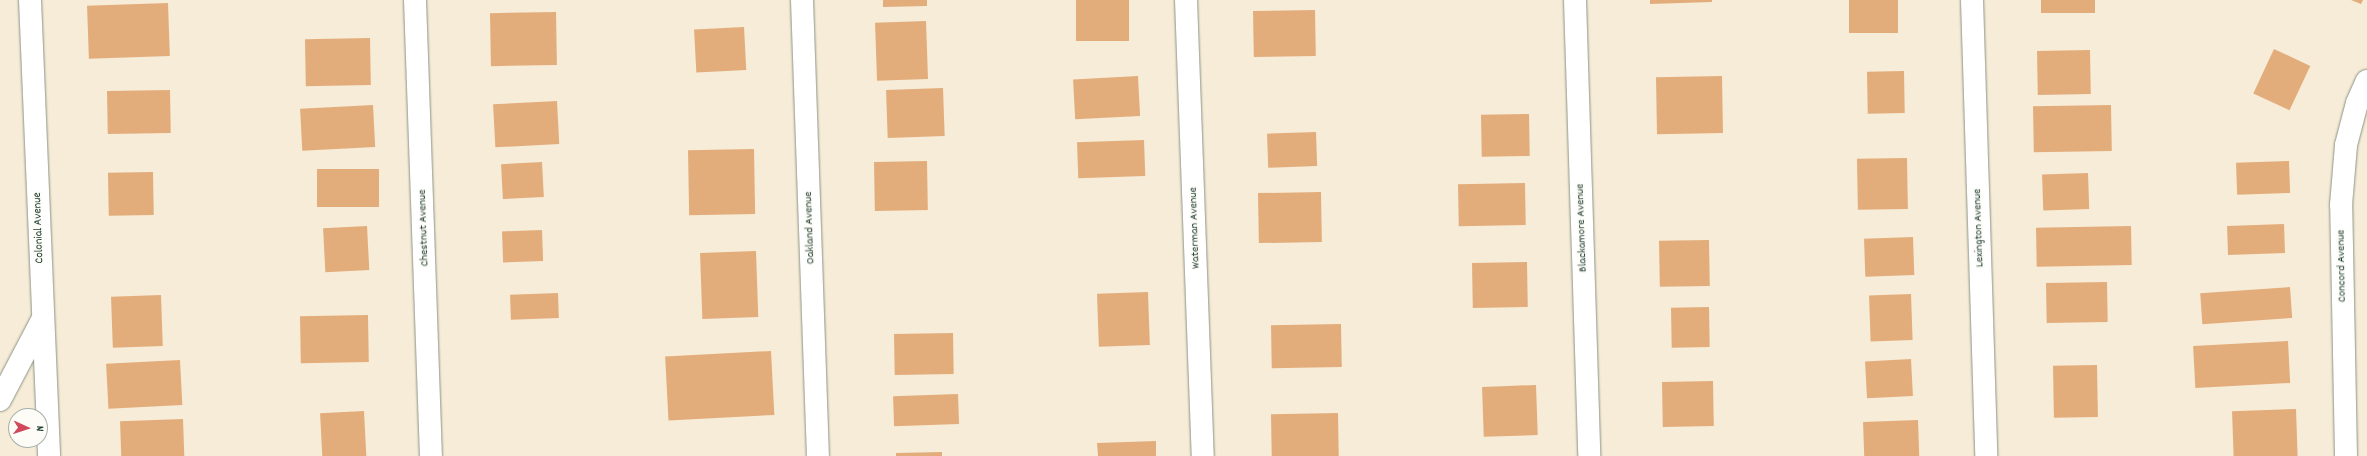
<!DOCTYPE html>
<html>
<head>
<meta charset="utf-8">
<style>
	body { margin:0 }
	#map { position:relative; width:2367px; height:456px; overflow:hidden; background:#f7ecd8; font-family:Dekko,sans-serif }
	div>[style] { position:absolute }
	.building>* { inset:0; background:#e2ad7b; transform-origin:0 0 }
	.roads { filter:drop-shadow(0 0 1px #8b9486) drop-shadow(0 0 1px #8b9486) }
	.minor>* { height:22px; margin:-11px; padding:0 11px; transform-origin:11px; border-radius:11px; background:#fff }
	span { translate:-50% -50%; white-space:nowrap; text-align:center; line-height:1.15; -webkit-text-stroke:3.5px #fdfcf7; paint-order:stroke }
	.street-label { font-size:12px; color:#1f3d34 }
	.north { position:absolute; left:8px; top:408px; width:40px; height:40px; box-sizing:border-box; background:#fdfcf7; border:1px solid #a4b0a9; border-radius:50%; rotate:93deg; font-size:11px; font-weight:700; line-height:16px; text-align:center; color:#1f3d34 }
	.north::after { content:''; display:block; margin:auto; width:14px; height:18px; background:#d1495b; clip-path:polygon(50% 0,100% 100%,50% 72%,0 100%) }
</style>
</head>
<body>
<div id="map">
	<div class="building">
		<i style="clip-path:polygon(883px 0,927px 0,927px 6px,883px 7px)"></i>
		<i style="left:1076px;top:0;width:53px;height:41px"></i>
		<i style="clip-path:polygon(1650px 0,1712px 0,1712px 2px,1650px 4px)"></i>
		<i style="left:1849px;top:0;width:49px;height:33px"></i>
		<i style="left:2041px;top:0;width:54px;height:13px"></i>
		<i style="clip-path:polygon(2351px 0,2363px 0,2361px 4px)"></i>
		<i style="left:168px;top:3px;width:53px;height:81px;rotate:88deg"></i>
		<i style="left:1315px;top:10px;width:46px;height:62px;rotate:89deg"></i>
		<i style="left:556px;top:12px;width:53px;height:66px;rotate:89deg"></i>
		<i style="left:926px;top:21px;width:58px;height:51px;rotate:88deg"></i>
		<i style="left:744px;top:27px;width:43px;height:50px;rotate:87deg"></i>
		<i style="left:370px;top:38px;width:47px;height:65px;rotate:89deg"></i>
		<i style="left:2274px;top:49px;width:40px;height:49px;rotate:25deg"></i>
		<i style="left:2090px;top:50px;width:44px;height:53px;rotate:89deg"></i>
		<i style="left:1904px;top:71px;width:42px;height:37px;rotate:89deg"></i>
		<i style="left:1138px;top:76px;width:40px;height:65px;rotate:87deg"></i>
		<i style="left:1722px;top:76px;width:57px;height:66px;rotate:89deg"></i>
		<i style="left:943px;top:88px;width:48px;height:57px;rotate:88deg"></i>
		<i style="left:170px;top:90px;width:43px;height:63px;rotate:89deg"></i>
		<i style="left:557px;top:101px;width:43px;height:64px;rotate:87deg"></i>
		<i style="left:373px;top:105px;width:42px;height:73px;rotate:87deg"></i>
		<i style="left:2111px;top:105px;width:46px;height:78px;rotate:89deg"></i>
		<i style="left:1529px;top:114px;width:42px;height:48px;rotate:89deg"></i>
		<i style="left:1316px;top:132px;width:34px;height:49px;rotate:88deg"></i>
		<i style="left:1144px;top:140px;width:36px;height:67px;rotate:88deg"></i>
		<i style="left:754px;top:149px;width:65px;height:66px;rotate:89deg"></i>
		<i style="left:1907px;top:158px;width:51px;height:50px;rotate:89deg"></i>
		<i style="left:927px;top:161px;width:49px;height:53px;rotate:89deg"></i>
		<i style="left:2289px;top:161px;width:32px;height:53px;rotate:88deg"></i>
		<i style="left:542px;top:162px;width:35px;height:41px;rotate:87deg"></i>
		<i style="left:379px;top:169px;width:38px;height:62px;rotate:90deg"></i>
		<i style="left:153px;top:172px;width:43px;height:45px;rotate:89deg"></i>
		<i style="left:2088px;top:173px;width:36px;height:46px;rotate:88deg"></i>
		<i style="left:1525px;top:183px;width:42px;height:67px;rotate:89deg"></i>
		<i style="left:1321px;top:192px;width:50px;height:63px;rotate:89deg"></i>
		<i style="left:2284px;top:224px;width:29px;height:57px;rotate:88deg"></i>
		<i style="left:367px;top:226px;width:44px;height:44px;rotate:87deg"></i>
		<i style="left:2131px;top:226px;width:39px;height:95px;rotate:89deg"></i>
		<i style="left:542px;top:230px;width:31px;height:40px;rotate:88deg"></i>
		<i style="left:1913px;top:237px;width:38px;height:49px;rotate:88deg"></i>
		<i style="left:1709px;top:240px;width:46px;height:50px;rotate:89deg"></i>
		<i style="left:756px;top:251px;width:66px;height:56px;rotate:88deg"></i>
		<i style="left:1527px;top:262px;width:45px;height:55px;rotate:89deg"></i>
		<i style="left:2107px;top:282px;width:40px;height:61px;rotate:89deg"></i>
		<i style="left:2290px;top:287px;width:31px;height:90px;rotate:86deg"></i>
		<i style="left:1148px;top:292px;width:53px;height:51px;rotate:88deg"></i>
		<i style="left:558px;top:293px;width:25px;height:48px;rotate:88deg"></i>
		<i style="left:1911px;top:294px;width:46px;height:42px;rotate:88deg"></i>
		<i style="left:161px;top:295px;width:51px;height:50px;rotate:88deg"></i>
		<i style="left:1709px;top:307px;width:40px;height:38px;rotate:89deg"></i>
		<i style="left:368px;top:315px;width:47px;height:68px;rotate:89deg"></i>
		<i style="left:1341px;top:324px;width:43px;height:70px;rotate:89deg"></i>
		<i style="left:953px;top:333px;width:41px;height:59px;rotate:89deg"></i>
		<i style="left:2288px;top:341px;width:42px;height:95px;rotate:87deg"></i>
		<i style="left:771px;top:351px;width:64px;height:106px;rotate:87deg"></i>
		<i style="left:1911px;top:359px;width:37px;height:46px;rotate:87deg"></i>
		<i style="left:180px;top:360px;width:45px;height:74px;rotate:87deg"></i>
		<i style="left:2097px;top:365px;width:52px;height:44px;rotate:89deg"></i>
		<i style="left:1713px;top:381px;width:45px;height:51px;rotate:89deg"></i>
		<i style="left:1536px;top:385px;width:50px;height:54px;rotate:88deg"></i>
		<i style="left:958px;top:394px;width:30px;height:65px;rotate:88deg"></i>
		<i style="left:2296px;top:409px;width:47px;height:64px;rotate:88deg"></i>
		<i style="left:364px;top:411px;width:45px;height:44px;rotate:87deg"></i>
		<i style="left:1338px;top:413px;width:43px;height:67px;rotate:89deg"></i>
		<i style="left:183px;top:419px;width:37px;height:63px;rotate:88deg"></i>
		<i style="left:1918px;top:420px;width:36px;height:55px;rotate:88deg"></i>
		<i style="clip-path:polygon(1156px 441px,1156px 456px,1098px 456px,1097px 443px)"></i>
		<i style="clip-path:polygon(942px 452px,942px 456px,896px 456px,896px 453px)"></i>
	</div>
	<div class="roads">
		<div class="minor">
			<i style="left:30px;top:0;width:456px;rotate:87.6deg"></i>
			<i style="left:415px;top:0;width:456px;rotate:88deg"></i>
			<i style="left:802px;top:0;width:456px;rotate:88deg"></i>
			<i style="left:1186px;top:0;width:456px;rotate:87.9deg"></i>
			<i style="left:1575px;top:0;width:456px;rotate:88.2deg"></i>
			<i style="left:1972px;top:0;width:456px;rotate:88.2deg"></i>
			<i style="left:0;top:400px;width:90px;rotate:-62.3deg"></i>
			<i style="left:2346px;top:456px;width:251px;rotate:-91.1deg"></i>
			<i style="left:2341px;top:205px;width:60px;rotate:-85.2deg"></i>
			<i style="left:2346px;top:145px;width:43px;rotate:-75.3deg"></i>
			<i style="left:2357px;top:103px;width:24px;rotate:-66deg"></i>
		</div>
	</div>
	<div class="street-label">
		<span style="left:39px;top:228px;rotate:-92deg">Colonial Avenue</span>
		<span style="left:424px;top:228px;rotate:-92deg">Chestnut Avenue</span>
		<span style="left:810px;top:228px;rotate:-92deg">Oakland Avenue</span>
		<span style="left:1195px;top:228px;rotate:-92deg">Waterman Avenue</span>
		<span style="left:1582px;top:228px;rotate:-92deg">Blackamore Avenue</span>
		<span style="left:1979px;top:228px;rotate:-92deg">Lexington Avenue</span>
		<span style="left:2342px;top:266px;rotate:-91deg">Concord Avenue</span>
	</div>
	<div class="north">N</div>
</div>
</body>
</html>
